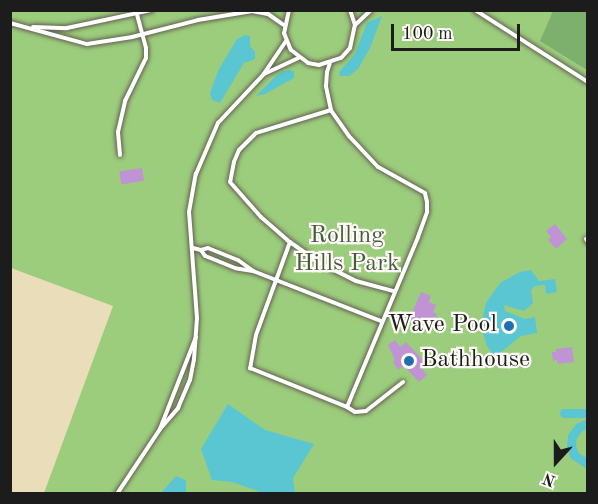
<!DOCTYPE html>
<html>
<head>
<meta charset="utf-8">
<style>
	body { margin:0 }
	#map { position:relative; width:598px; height:504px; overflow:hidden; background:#eaddba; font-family:"Old Standard TT",serif }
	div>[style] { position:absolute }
	.green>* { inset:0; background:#9ccd7c }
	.forest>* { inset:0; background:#7db06c }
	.water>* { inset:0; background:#59c6d1 }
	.canal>* { height:9px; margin:-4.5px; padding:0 4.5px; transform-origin:4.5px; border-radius:4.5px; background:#59c6d1 }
	.building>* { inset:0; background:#bf93d4; transform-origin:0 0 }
	.roads { filter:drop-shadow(0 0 2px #646053) drop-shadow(0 0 2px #646053) }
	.lane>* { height:4px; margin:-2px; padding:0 2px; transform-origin:2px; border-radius:2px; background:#fff }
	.dots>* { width:16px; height:16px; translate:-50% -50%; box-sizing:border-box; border:3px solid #fdfcf7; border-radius:50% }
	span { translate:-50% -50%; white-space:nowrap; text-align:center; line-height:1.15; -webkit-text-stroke:4.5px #fdfcf7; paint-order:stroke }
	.park-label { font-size:24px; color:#495a3e }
	.poi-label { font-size:24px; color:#1c1c1c }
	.right { translate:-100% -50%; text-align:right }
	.left { translate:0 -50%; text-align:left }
	.frame { position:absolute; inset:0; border:12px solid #1c1c1c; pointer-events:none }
	.north { position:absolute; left:526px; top:432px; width:60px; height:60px; -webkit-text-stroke:4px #fdfcf7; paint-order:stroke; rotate:201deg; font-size:16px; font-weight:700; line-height:24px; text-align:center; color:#1c1c1c }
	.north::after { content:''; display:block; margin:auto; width:21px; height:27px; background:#1c1c1c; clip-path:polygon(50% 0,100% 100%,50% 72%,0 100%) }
	.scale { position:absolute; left:391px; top:24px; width:129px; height:27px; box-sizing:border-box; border:3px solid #1c1c1c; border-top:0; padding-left:8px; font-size:18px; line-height:21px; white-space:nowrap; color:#1c1c1c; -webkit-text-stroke:4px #fdfcf7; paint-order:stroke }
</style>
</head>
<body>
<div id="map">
	<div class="green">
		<i style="clip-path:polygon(10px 11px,587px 11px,587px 493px,44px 493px,113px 306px,11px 268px)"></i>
	</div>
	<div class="forest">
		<i style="clip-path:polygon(553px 11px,587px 11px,587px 70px,540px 41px)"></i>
	</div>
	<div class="water">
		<i style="clip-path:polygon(382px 16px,370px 48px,358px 69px,349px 76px,340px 76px,339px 72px,355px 54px,367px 23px)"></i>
		<i style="clip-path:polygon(245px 35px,250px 36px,250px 46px,255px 52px,255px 59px,244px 63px,220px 103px,212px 100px,210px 93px,219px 69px,237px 39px)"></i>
		<i style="clip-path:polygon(288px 70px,294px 71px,294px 78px,265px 94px,256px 96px,278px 74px)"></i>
		<i style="clip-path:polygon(531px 270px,539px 281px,555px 279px,557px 292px,546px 294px,545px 285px,535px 286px,531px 290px,533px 303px,524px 311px,504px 305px,505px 311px,525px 319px,535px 317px,537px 333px,521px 336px,495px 357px,487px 346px,483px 333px,482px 320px,486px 303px,500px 283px,520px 272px)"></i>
		<i style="clip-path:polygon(228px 404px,265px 430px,314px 444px,293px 478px,295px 493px,263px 493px,232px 482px,212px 480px,201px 449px)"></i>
		<i style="clip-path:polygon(176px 476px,186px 480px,186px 493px,161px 493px)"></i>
	</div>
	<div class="canal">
		<i style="left:564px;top:413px;width:24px"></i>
		<i style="left:588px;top:423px;width:10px;rotate:156deg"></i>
		<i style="left:579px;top:427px;width:11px;rotate:128deg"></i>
		<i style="left:572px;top:436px;width:10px;rotate:96deg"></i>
		<i style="left:571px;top:446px;width:9px;rotate:72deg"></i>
		<i style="left:574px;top:455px;width:17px;rotate:33deg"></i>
	</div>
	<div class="building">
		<i style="left:142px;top:168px;width:13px;height:23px;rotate:81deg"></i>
		<i style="clip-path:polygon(555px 224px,567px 239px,556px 249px,548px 240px,551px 237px,546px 231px)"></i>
		<i style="clip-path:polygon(421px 292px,431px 296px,429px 302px,436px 305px,433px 312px,437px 314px,433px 323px,421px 318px,419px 323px,404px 318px,407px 311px,412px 313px)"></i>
		<i style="clip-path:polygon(395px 340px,400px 347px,406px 342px,427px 364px,421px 368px,427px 375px,419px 382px,404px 366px,398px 370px,393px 362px,395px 360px,388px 345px)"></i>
		<i style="clip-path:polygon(572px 347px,574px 362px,558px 364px,557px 360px,553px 361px,552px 352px,556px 352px,556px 349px)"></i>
	</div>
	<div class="roads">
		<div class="lane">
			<i style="left:289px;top:10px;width:24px;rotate:102deg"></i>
			<i style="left:284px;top:33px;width:18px;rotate:68deg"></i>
			<i style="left:291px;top:50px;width:21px;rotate:37deg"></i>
			<i style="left:308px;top:63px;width:11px;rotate:10deg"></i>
			<i style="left:319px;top:65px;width:23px;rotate:-18deg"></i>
			<i style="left:341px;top:58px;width:13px;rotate:-48deg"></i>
			<i style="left:350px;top:48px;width:24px;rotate:-78deg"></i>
			<i style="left:355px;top:25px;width:16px;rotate:-108deg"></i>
			<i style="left:475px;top:10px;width:134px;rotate:32.5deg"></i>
			<i style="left:10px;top:23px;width:80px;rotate:15.3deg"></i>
			<i style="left:87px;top:44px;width:46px;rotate:-8.8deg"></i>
			<i style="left:132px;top:37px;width:68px;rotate:-14.4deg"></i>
			<i style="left:198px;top:20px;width:55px;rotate:-9.5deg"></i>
			<i style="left:252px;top:11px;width:16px;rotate:11deg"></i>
			<i style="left:268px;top:14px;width:19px;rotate:35deg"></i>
			<i style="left:355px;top:25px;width:22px;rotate:-43deg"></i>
			<i style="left:33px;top:27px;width:34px;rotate:2deg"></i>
			<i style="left:67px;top:28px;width:87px;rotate:-12deg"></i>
			<i style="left:286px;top:41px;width:40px;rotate:124deg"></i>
			<i style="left:264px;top:74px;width:38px;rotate:-25deg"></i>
			<i style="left:331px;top:110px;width:78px;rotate:163deg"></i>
			<i style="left:256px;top:133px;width:24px;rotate:135deg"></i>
			<i style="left:239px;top:150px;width:13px;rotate:113deg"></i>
			<i style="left:234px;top:162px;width:20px;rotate:101deg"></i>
			<i style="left:230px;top:182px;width:47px;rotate:48.5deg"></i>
			<i style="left:261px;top:217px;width:35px;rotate:41deg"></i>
			<i style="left:287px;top:240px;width:40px;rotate:34.9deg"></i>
			<i style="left:320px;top:263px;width:40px;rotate:26.6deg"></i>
			<i style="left:356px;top:281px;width:39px;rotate:15deg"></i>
			<i style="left:120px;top:155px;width:23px;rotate:-95deg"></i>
			<i style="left:118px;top:132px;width:32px;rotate:-77deg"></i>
			<i style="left:125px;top:101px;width:48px;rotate:-64deg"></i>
			<i style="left:146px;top:58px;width:10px;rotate:-90deg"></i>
			<i style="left:146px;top:48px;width:34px;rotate:-105deg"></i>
			<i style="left:586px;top:239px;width:4px;rotate:56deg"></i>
			<i style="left:290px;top:242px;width:99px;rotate:110.1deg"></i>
			<i style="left:256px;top:335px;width:34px;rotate:100deg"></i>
			<i style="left:250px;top:368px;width:105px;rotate:21.9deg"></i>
			<i style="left:347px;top:407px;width:184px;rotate:-67.3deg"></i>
			<i style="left:418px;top:237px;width:27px;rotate:-70deg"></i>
			<i style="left:427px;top:212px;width:10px;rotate:-90deg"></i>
			<i style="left:427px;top:202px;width:9px;rotate:-103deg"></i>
			<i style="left:425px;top:193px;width:54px;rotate:-151deg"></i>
			<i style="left:378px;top:167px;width:42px;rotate:-133.1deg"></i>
			<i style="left:349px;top:136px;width:32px;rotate:-125deg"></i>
			<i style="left:331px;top:110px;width:25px;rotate:-102deg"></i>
			<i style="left:326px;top:86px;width:14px;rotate:-86deg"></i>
			<i style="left:327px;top:72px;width:9px;rotate:-72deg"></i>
			<i style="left:193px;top:248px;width:8px;rotate:14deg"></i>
			<i style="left:201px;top:250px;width:7px;rotate:-16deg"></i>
			<i style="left:208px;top:248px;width:32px;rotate:22deg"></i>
			<i style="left:238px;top:260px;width:19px;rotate:36deg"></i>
			<i style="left:253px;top:271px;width:18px;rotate:-171deg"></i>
			<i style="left:235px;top:268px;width:32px;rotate:-158deg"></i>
			<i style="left:205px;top:256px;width:7px;rotate:-124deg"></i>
			<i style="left:253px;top:271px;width:137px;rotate:21.3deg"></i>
			<i style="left:196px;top:337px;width:99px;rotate:111.4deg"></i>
			<i style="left:160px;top:429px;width:28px;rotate:-49deg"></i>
			<i style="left:178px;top:408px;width:30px;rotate:-67deg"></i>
			<i style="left:190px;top:380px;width:21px;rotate:-79deg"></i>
			<i style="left:194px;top:359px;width:41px;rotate:-85.8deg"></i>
			<i style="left:197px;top:318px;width:106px;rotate:-94.3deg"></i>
			<i style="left:189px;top:212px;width:39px;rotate:-80deg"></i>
			<i style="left:196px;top:174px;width:56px;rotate:-66.7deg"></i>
			<i style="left:218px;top:123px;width:67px;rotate:-46.8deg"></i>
			<i style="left:347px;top:407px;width:9px;rotate:32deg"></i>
			<i style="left:355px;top:412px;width:11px;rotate:-5deg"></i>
			<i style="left:366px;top:411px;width:47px;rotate:-38.1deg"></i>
			<i style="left:117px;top:494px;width:78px;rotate:-56.5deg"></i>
		</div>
	</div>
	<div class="dots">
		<i style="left:509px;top:326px;background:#1f6fb2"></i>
		<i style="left:409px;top:361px;background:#1f6fb2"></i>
	</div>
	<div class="park-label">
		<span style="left:347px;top:251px">Rolling<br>Hills Park</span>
	</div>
	<div class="poi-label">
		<span class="right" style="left:497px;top:326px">Wave Pool</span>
		<span class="left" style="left:421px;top:361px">Bathhouse</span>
	</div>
	<div class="frame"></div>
	<div class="north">N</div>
	<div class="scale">100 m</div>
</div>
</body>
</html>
